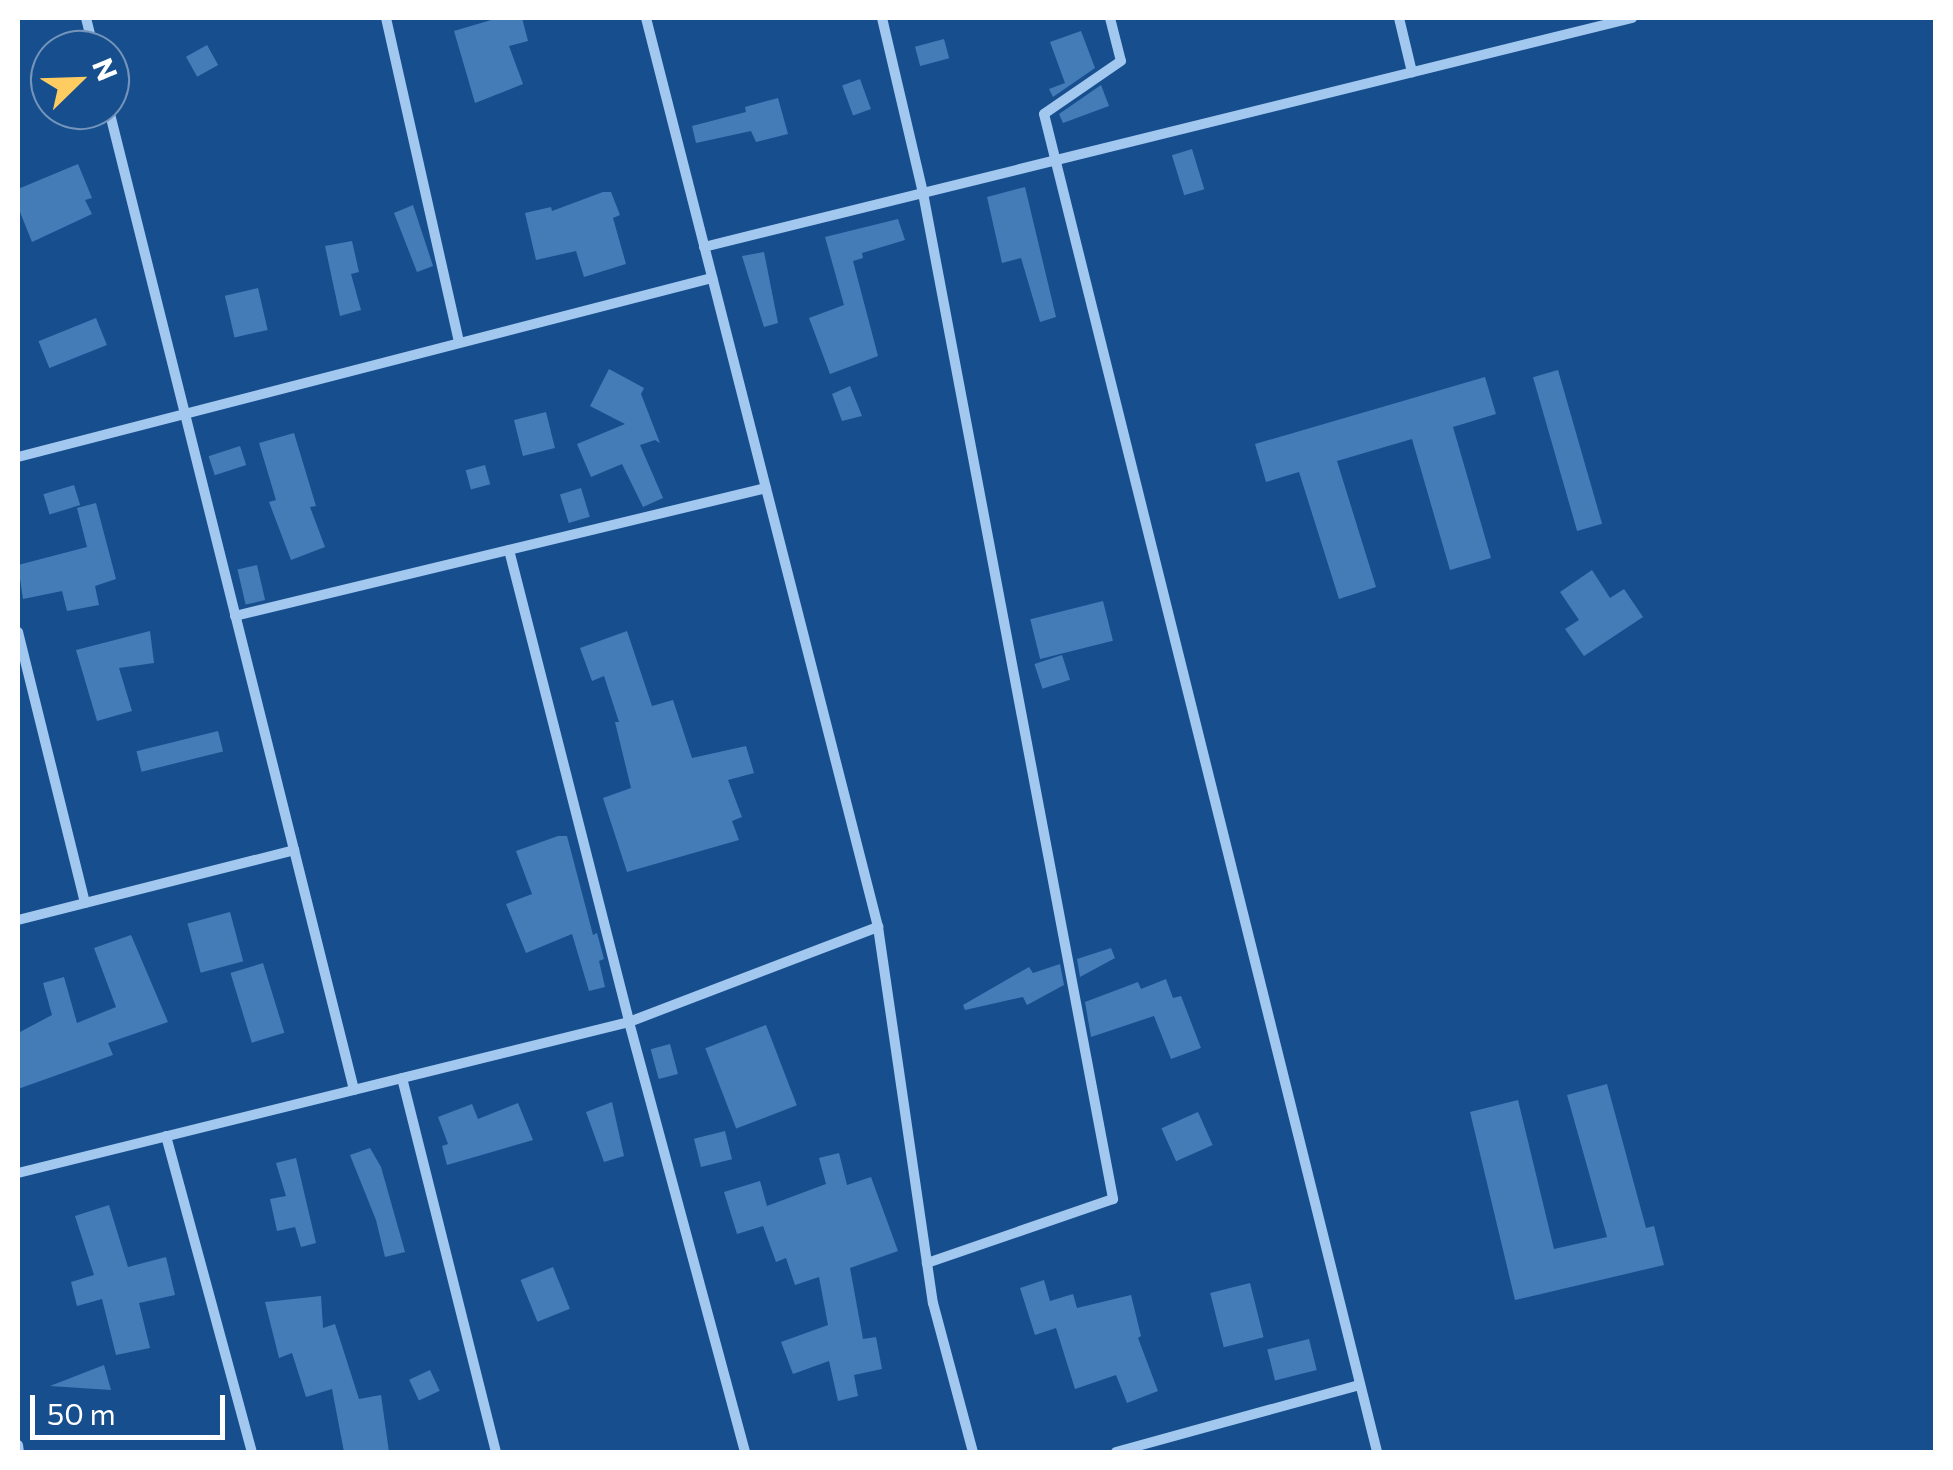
<!DOCTYPE html>
<html>
<head>
<meta charset="utf-8">
<style>
	body { margin:0 }
	#map { position:relative; width:1953px; height:1470px; overflow:hidden; background:#174f8e; font-family:Commissioner,sans-serif }
	div>[style] { position:absolute }
	.building>* { inset:0; background:#447cb8; transform-origin:0 0 }
	.street>* { height:10px; margin:-5px; padding:0 5px; transform-origin:5px; border-radius:5px; background:#a3c8ef }
	span { translate:-50% -50%; white-space:nowrap; text-align:center; line-height:1.15; -webkit-text-stroke:9px #174f8e; paint-order:stroke }
	.frame { position:absolute; inset:0; border:20px solid #fff; pointer-events:none }
	.north { position:absolute; left:30px; top:30px; width:100px; height:100px; box-sizing:border-box; background:#174f8e; border:2px solid #7495bb; border-radius:50%; rotate:67deg; font-size:28px; font-weight:700; line-height:40px; text-align:center; color:#fff }
	.north::after { content:''; display:block; margin:auto; width:35px; height:45px; background:#ffcc61; clip-path:polygon(50% 0,100% 100%,50% 72%,0 100%) }
	.scale { position:absolute; left:30px; top:1395px; width:195px; height:45px; box-sizing:border-box; border:5px solid #fff; border-top:0; padding-left:12px; font-size:30px; line-height:35px; white-space:nowrap; color:#fff; -webkit-text-stroke:8px #174f8e; paint-order:stroke }
</style>
</head>
<body>
<div id="map">
	<div class="building">
		<i style="clip-path:polygon(498px 18px,522px 18px,528px 41px,509px 46px,523px 84px,475px 103px,454px 31px)"></i>
		<i style="clip-path:polygon(1081px 31px,1095px 68px,1053px 97px,1049px 89px,1065px 83px,1050px 42px)"></i>
		<i style="left:944px;top:39px;width:20px;height:30px;rotate:75deg"></i>
		<i style="left:207px;top:45px;width:23px;height:24px;rotate:61deg"></i>
		<i style="left:860px;top:79px;width:32px;height:19px;rotate:70deg"></i>
		<i style="clip-path:polygon(1101px 85px,1109px 106px,1063px 123px,1059px 114px)"></i>
		<i style="clip-path:polygon(778px 98px,788px 134px,756px 142px,751px 131px,696px 143px,692px 126px,746px 112px,745px 107px)"></i>
		<i style="left:1192px;top:149px;width:42px;height:21px;rotate:73deg"></i>
		<i style="clip-path:polygon(78px 164px,92px 198px,85px 200px,92px 214px,32px 242px,18px 207px,18px 189px)"></i>
		<i style="clip-path:polygon(1025px 187px,1056px 317px,1040px 322px,1021px 258px,1002px 263px,987px 197px)"></i>
		<i style="clip-path:polygon(603px 192px,611px 192px,620px 215px,613px 218px,626px 264px,584px 277px,576px 251px,536px 260px,525px 213px,551px 207px,552px 211px)"></i>
		<i style="clip-path:polygon(413px 205px,433px 266px,417px 272px,394px 213px)"></i>
		<i style="clip-path:polygon(898px 219px,905px 240px,862px 253px,863px 258px,853px 261px,878px 356px,830px 374px,809px 318px,844px 305px,825px 237px)"></i>
		<i style="clip-path:polygon(352px 241px,359px 272px,351px 274px,361px 310px,340px 316px,325px 246px)"></i>
		<i style="clip-path:polygon(764px 252px,778px 323px,764px 327px,742px 256px)"></i>
		<i style="left:258px;top:288px;width:43px;height:34px;rotate:77deg"></i>
		<i style="left:96px;top:318px;width:29px;height:62px;rotate:68deg"></i>
		<i style="clip-path:polygon(609px 369px,644px 388px,641px 394px,660px 443px,655px 440px,640px 445px,663px 498px,643px 507px,622px 464px,591px 477px,577px 444px,625px 424px,590px 406px)"></i>
		<i style="left:1558px;top:370px;width:160px;height:26px;rotate:74deg"></i>
		<i style="clip-path:polygon(1485px 377px,1496px 414px,1453px 427px,1491px 558px,1450px 570px,1412px 439px,1337px 461px,1376px 587px,1339px 599px,1299px 472px,1266px 482px,1255px 444px)"></i>
		<i style="clip-path:polygon(850px 386px,862px 416px,842px 421px,832px 394px)"></i>
		<i style="left:546px;top:412px;width:37px;height:33px;rotate:76deg"></i>
		<i style="clip-path:polygon(294px 433px,316px 506px,310px 507px,325px 547px,291px 560px,269px 502px,276px 500px,259px 443px)"></i>
		<i style="left:240px;top:446px;width:20px;height:33px;rotate:72deg"></i>
		<i style="left:485px;top:465px;width:20px;height:20px;rotate:75deg"></i>
		<i style="left:74px;top:485px;width:21px;height:32px;rotate:73deg"></i>
		<i style="left:581px;top:488px;width:30px;height:22px;rotate:73deg"></i>
		<i style="clip-path:polygon(96px 503px,116px 579px,95px 586px,99px 605px,67px 611px,62px 591px,23px 599px,18px 565px,87px 547px,77px 508px)"></i>
		<i style="left:257px;top:565px;width:36px;height:20px;rotate:77deg"></i>
		<i style="clip-path:polygon(1592px 570px,1610px 598px,1624px 589px,1643px 617px,1584px 656px,1565px 629px,1579px 620px,1560px 592px)"></i>
		<i style="left:1103px;top:601px;width:41px;height:75px;rotate:76deg"></i>
		<i style="clip-path:polygon(150px 631px,154px 663px,119px 668px,132px 711px,97px 721px,76px 650px)"></i>
		<i style="clip-path:polygon(627px 631px,652px 706px,673px 700px,692px 758px,746px 746px,754px 773px,728px 780px,742px 817px,732px 821px,739px 840px,627px 872px,603px 798px,631px 788px,615px 722px,619px 722px,604px 676px,592px 681px,580px 648px)"></i>
		<i style="left:1062px;top:655px;width:26px;height:29px;rotate:72deg"></i>
		<i style="left:218px;top:731px;width:21px;height:84px;rotate:76deg"></i>
		<i style="clip-path:polygon(558px 836px,567px 836px,593px 935px,597px 933px,604px 959px,599px 961px,605px 987px,589px 991px,572px 934px,526px 953px,506px 904px,532px 894px,516px 851px)"></i>
		<i style="left:230px;top:912px;width:51px;height:44px;rotate:75deg"></i>
		<i style="clip-path:polygon(131px 935px,168px 1022px,108px 1043px,113px 1055px,18px 1089px,18px 1033px,52px 1015px,43px 983px,64px 977px,77px 1023px,116px 1007px,94px 948px)"></i>
		<i style="clip-path:polygon(1111px 948px,1115px 958px,1080px 977px,1077px 959px)"></i>
		<i style="left:263px;top:963px;width:73px;height:34px;rotate:73deg"></i>
		<i style="clip-path:polygon(1060px 964px,1064px 985px,1027px 1005px,1023px 997px,965px 1010px,963px 1005px,1029px 967px,1033px 973px)"></i>
		<i style="clip-path:polygon(1166px 979px,1173px 998px,1181px 996px,1201px 1048px,1171px 1059px,1154px 1016px,1091px 1037px,1085px 1002px,1138px 982px,1141px 989px)"></i>
		<i style="left:766px;top:1025px;width:86px;height:65px;rotate:69deg"></i>
		<i style="left:670px;top:1044px;width:31px;height:20px;rotate:75deg"></i>
		<i style="clip-path:polygon(1607px 1084px,1646px 1228px,1654px 1226px,1664px 1265px,1515px 1300px,1470px 1112px,1518px 1100px,1554px 1249px,1607px 1237px,1567px 1095px)"></i>
		<i style="clip-path:polygon(612px 1102px,624px 1156px,604px 1162px,586px 1112px)"></i>
		<i style="clip-path:polygon(518px 1103px,533px 1140px,447px 1165px,442px 1146px,448px 1144px,438px 1117px,472px 1104px,478px 1119px)"></i>
		<i style="left:1198px;top:1112px;width:36px;height:40px;rotate:66deg"></i>
		<i style="left:725px;top:1131px;width:29px;height:32px;rotate:76deg"></i>
		<i style="clip-path:polygon(370px 1148px,381px 1167px,405px 1252px,385px 1257px,376px 1220px,350px 1155px)"></i>
		<i style="clip-path:polygon(839px 1153px,847px 1185px,871px 1177px,898px 1251px,850px 1268px,863px 1339px,876px 1337px,882px 1369px,854px 1375px,858px 1396px,838px 1401px,829px 1361px,793px 1374px,781px 1342px,828px 1325px,819px 1277px,795px 1285px,786px 1258px,776px 1262px,763px 1226px,737px 1234px,724px 1192px,760px 1181px,767px 1206px,826px 1184px,819px 1158px)"></i>
		<i style="clip-path:polygon(296px 1158px,316px 1243px,301px 1247px,295px 1227px,277px 1231px,270px 1199px,286px 1196px,276px 1163px)"></i>
		<i style="clip-path:polygon(109px 1205px,128px 1267px,166px 1257px,175px 1295px,139px 1303px,150px 1348px,116px 1355px,102px 1299px,77px 1306px,71px 1282px,94px 1275px,75px 1216px)"></i>
		<i style="left:553px;top:1267px;width:45px;height:35px;rotate:68deg"></i>
		<i style="clip-path:polygon(1044px 1280px,1050px 1301px,1073px 1294px,1077px 1308px,1131px 1295px,1141px 1336px,1138px 1338px,1158px 1391px,1127px 1403px,1116px 1375px,1075px 1389px,1056px 1328px,1035px 1335px,1020px 1288px)"></i>
		<i style="left:1250px;top:1283px;width:56px;height:41px;rotate:76deg"></i>
		<i style="clip-path:polygon(321px 1296px,323px 1328px,335px 1324px,359px 1399px,381px 1395px,389px 1452px,344px 1452px,332px 1389px,306px 1397px,292px 1353px,279px 1358px,265px 1302px)"></i>
		<i style="left:1309px;top:1339px;width:32px;height:43px;rotate:76deg"></i>
		<i style="clip-path:polygon(104px 1365px,111px 1390px,50px 1386px)"></i>
		<i style="left:430px;top:1370px;width:23px;height:23px;rotate:65deg"></i>
	</div>
	<div class="street">
		<i style="left:86px;top:18px;width:33px;rotate:76deg"></i>
		<i style="left:386px;top:18px;width:332px;rotate:77.3deg"></i>
		<i style="left:646px;top:18px;width:938px;rotate:75.68deg"></i>
		<i style="left:878px;top:927px;width:380px;rotate:81.7deg"></i>
		<i style="left:933px;top:1303px;width:154px;rotate:75deg"></i>
		<i style="left:882px;top:18px;width:180px;rotate:76.8deg"></i>
		<i style="left:923px;top:193px;width:1024px;rotate:79.3deg"></i>
		<i style="left:1113px;top:1199px;width:197px;rotate:161deg"></i>
		<i style="left:1110px;top:18px;width:44px;rotate:75.7deg"></i>
		<i style="left:1121px;top:61px;width:93px;rotate:145.5deg"></i>
		<i style="left:1044px;top:114px;width:1379px;rotate:76.02deg"></i>
		<i style="left:1399px;top:18px;width:56px;rotate:76.5deg"></i>
		<i style="left:109px;top:110px;width:1010px;rotate:75.96deg"></i>
		<i style="left:704px;top:247px;width:956px;rotate:-13.86deg"></i>
		<i style="left:18px;top:457px;width:717px;rotate:-14.46deg"></i>
		<i style="left:509px;top:550px;width:487px;rotate:75.7deg"></i>
		<i style="left:629px;top:1022px;width:445px;rotate:74.9deg"></i>
		<i style="left:235px;top:616px;width:546px;rotate:-13.55deg"></i>
		<i style="left:18px;top:632px;width:279px;rotate:76.1deg"></i>
		<i style="left:18px;top:920px;width:285px;rotate:-14.2deg"></i>
		<i style="left:402px;top:1078px;width:386px;rotate:75.9deg"></i>
		<i style="left:166px;top:1136px;width:327px;rotate:74.8deg"></i>
		<i style="left:18px;top:1173px;width:629px;rotate:-13.88deg"></i>
		<i style="left:629px;top:1022px;width:267px;rotate:-20.9deg"></i>
		<i style="left:18px;top:1445px;width:7px;rotate:82deg"></i>
		<i style="left:1116px;top:1452px;width:253px;rotate:-15.4deg"></i>
	</div>
	<div class="frame"></div>
	<div class="north">N</div>
	<div class="scale">50 m</div>
</div>
</body>
</html>
